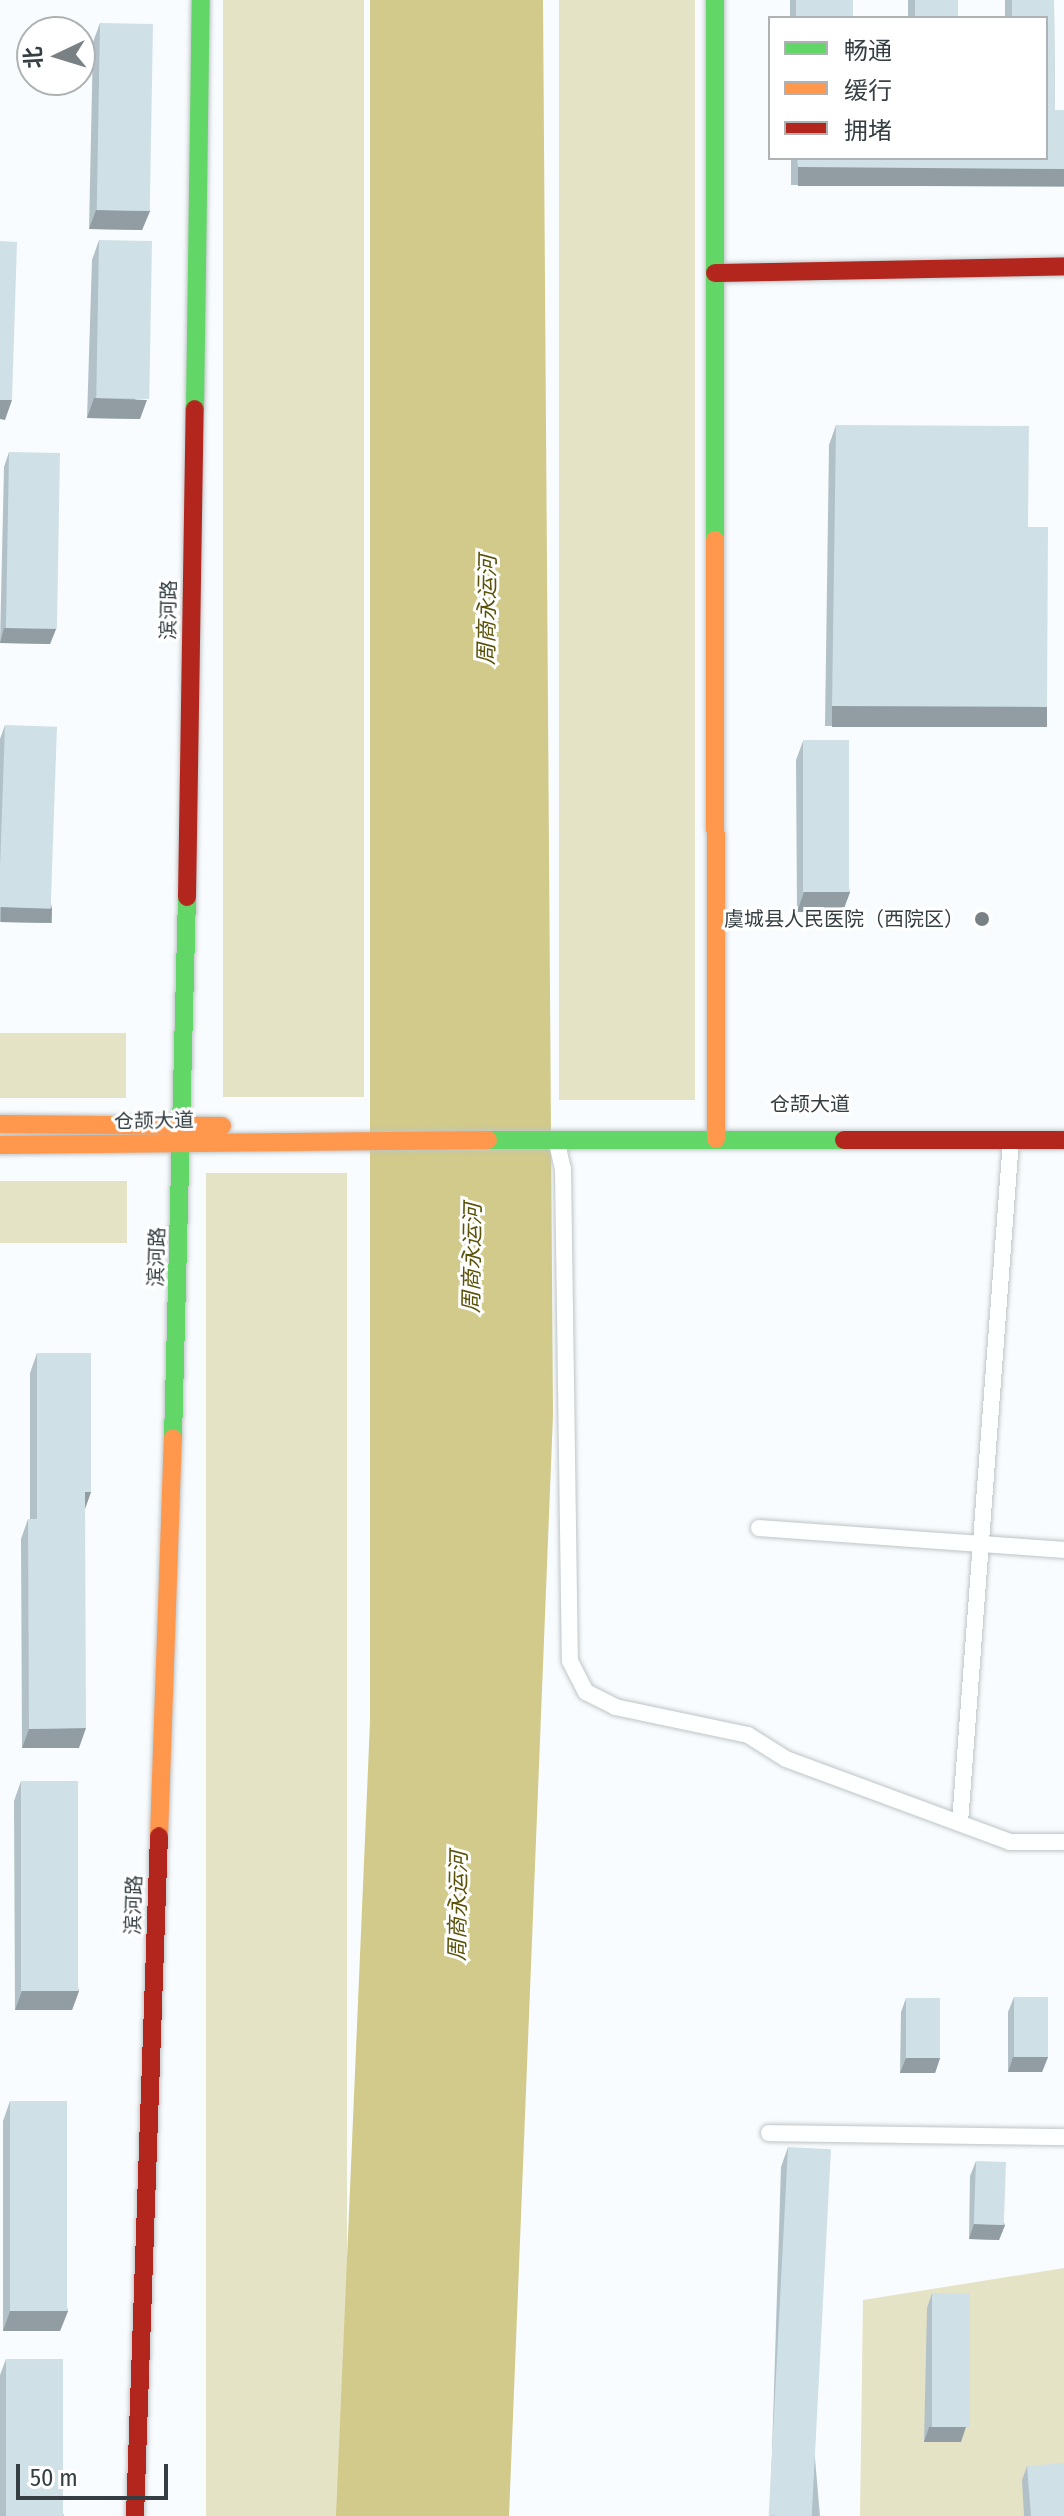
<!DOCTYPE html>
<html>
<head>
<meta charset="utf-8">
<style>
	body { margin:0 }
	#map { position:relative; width:1064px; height:2516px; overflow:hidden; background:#f9fcfe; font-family:"Fira Sans Condensed","Noto Sans SC",sans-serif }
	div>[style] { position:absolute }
	.green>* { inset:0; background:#e5e3c5; transform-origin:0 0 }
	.water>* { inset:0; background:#d1ca8a }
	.roads { filter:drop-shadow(0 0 2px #bec4c6) drop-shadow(0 0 2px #bec4c6) }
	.street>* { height:16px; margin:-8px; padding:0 8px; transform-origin:8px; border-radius:8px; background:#feffff }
	.fast>* { height:18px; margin:-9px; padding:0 9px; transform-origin:9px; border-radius:9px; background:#63d668 }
	.slow>* { height:18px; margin:-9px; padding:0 9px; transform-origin:9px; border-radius:9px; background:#ff974d }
	.jam>* { height:18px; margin:-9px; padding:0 9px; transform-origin:9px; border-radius:9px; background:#b3261e }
	.wall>* { inset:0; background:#b2c1c7; transform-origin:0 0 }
	.shaded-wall>* { inset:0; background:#919da2; transform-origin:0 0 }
	.building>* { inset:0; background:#cfe0e7; transform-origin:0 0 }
	.dots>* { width:22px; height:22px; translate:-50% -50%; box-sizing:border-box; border:4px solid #fff; border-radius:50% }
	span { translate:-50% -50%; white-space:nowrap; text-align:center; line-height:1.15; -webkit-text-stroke:6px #fff; paint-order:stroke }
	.street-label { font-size:20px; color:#353f43 }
	.poi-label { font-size:20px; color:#353f43 }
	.right { translate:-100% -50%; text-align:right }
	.water-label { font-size:22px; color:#5b5209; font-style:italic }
	.legend { position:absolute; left:768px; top:16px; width:280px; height:144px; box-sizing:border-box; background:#fff; border:2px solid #aeb2b4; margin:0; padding:10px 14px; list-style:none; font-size:24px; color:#353f43 }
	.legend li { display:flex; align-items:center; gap:16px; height:40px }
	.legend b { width:40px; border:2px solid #aeb2b4 }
	.north { position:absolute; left:16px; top:16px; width:80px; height:80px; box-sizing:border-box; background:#fff; border:2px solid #aeb2b4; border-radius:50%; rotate:266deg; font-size:22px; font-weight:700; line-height:32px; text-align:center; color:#353f43 }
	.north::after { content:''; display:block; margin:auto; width:28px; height:36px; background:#7a8184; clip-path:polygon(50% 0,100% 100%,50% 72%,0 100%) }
	.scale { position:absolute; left:16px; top:2464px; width:152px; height:36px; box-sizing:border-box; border:4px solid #353f43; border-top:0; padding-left:10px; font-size:24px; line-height:28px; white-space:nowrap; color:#353f43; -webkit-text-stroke:6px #fff; paint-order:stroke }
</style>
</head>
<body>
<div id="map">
	<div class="green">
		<i style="left:223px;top:0;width:141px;height:1097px"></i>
		<i style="left:559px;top:0;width:136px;height:1100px"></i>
		<i style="left:0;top:1033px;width:126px;height:65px"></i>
		<i style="left:206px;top:1173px;width:141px;height:1344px"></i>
		<i style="left:0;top:1181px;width:127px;height:62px"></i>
		<i style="clip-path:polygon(1064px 2268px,1064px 2516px,860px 2516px,863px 2300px)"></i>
	</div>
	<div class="water">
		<i style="clip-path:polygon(370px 0,543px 0,553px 1415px,509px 2516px,336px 2516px,370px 1722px)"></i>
	</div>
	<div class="roads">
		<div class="street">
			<i style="left:556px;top:1139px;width:31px;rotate:77deg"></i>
			<i style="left:563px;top:1169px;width:492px;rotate:89.2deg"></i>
			<i style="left:570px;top:1661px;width:35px;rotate:63deg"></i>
			<i style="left:586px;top:1692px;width:33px;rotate:27deg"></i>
			<i style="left:615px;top:1707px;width:136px;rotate:11.9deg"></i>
			<i style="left:748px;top:1735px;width:45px;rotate:32.3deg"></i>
			<i style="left:786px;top:1759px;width:239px;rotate:20.3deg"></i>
			<i style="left:1010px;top:1842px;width:54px"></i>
			<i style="left:759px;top:1528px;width:306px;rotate:4.1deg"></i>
			<i style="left:960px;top:1823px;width:685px;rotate:-85.73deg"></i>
			<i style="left:769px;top:2133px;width:295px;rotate:0.8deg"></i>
		</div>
		<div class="fast">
			<i style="left:715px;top:0;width:540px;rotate:90deg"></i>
			<i style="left:195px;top:409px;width:409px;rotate:-89.2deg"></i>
			<i style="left:488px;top:1140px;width:356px"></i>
			<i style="left:173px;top:1438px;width:541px;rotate:-88.52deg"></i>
		</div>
		<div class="slow">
			<i style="left:715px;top:540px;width:599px;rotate:89.9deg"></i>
			<i style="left:0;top:1124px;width:222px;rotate:0.5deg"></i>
			<i style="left:0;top:1145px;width:488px;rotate:-0.6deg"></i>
			<i style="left:159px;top:1836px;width:398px;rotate:-88deg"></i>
		</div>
		<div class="jam">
			<i style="left:715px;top:273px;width:349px;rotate:-1.1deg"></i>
			<i style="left:187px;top:897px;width:488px;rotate:-89.1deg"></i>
			<i style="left:844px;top:1140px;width:220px"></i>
			<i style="left:135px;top:2516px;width:680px;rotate:-87.98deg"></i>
		</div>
	</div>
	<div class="wall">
		<i style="left:790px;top:0;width:63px;height:18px"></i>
		<i style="left:908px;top:0;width:50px;height:18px"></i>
		<i style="clip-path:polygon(1005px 0,1054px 0,1055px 110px,1064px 110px,1064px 187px,791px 185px,791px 158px,1046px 158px,1046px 18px,1005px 18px)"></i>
		<i style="clip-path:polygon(100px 23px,150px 211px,142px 230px,89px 229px,93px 42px)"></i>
		<i style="clip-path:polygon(99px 240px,140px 419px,87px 418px,92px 260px)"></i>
		<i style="clip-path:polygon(836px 425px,1028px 527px,1040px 726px,825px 726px,829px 445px)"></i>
		<i style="clip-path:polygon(9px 452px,56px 629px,50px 644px,0 643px,4px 467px)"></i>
		<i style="clip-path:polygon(5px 725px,52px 908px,47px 923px,0 922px,0 739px)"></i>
		<i style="clip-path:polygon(803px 741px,850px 892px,843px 911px,797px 912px,796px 760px)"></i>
		<i style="clip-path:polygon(37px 1353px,91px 1492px,85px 1508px,79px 1748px,22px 1748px,21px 1539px,28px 1519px,30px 1519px,30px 1373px)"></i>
		<i style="clip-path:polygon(21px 1781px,79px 1991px,72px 2010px,15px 2010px,14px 1801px)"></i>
		<i style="clip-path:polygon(1014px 1997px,1048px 2057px,1042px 2072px,1008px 2072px,1008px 2012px)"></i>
		<i style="clip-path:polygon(906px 1998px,940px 2058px,935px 2073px,900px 2073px,901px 2012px)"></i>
		<i style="clip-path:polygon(10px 2101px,68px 2311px,60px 2331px,3px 2331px,3px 2121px)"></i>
		<i style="clip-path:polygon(788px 2147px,820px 2516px,770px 2516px,781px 2167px)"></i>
		<i style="clip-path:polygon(976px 2161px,1005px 2225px,999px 2240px,969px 2239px,970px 2176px)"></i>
		<i style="clip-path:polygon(932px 2293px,961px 2442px,924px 2442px,927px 2308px)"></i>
		<i style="clip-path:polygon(6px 2359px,64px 2516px,0 2516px,0 2375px)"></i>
		<i style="clip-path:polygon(1027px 2466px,1064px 2516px,1024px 2516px,1022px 2480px)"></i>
	</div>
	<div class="shaded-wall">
		<i style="left:798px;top:167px;width:266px;height:19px"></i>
		<i style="clip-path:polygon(96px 210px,150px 211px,142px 230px,89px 229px)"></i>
		<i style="clip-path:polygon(94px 398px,147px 400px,140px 419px,87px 418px)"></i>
		<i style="clip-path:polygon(0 400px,12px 400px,5px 420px,0 419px)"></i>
		<i style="clip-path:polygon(4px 628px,56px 629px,50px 644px,0 643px)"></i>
		<i style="left:832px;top:706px;width:215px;height:21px"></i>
		<i style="clip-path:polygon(804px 892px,850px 892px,843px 911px,797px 912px)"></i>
		<i style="left:1px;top:907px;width:51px;height:15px;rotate:1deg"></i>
		<i style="clip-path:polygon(85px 1492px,91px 1492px,84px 1512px)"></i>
		<i style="clip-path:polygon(86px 1728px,79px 1748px,22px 1748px,29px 1729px)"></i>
		<i style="clip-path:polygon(22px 1991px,79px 1991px,72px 2010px,15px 2010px)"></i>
		<i style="clip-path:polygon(1013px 2057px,1048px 2057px,1042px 2072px,1008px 2072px)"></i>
		<i style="clip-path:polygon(906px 2058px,940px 2058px,935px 2073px,900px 2073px)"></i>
		<i style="clip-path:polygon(974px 2224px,1005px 2225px,999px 2240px,969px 2239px)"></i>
		<i style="clip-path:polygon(10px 2311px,68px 2311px,60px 2331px,3px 2331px)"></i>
		<i style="clip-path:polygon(929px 2427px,966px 2427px,961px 2442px,924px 2442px)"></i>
	</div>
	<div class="building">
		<i style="left:796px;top:0;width:57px;height:18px"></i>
		<i style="left:915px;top:0;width:43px;height:18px"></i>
		<i style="clip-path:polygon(1012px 0,1054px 0,1055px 110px,1064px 110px,1064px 169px,798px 167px,797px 158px,1046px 158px,1046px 18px,1012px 18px)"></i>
		<i style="left:100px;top:23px;width:53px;height:187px;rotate:1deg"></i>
		<i style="left:99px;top:240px;width:53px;height:158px;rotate:1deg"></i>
		<i style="clip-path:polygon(0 241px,17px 242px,12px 400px,0 400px)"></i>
		<i style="clip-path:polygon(836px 425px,1029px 426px,1028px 527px,1048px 527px,1047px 707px,832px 706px)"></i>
		<i style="left:9px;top:452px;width:51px;height:176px;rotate:1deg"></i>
		<i style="left:5px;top:725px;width:52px;height:182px;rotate:2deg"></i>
		<i style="left:849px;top:740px;width:152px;height:46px;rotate:90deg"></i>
		<i style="clip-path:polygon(37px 1353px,91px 1353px,91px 1492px,85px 1492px,86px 1728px,29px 1729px,28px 1519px,37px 1519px)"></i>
		<i style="left:21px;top:1781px;width:57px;height:210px"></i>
		<i style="left:1014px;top:1997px;width:34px;height:60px"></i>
		<i style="left:906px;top:1998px;width:34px;height:60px"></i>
		<i style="left:10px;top:2101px;width:57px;height:210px"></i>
		<i style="left:788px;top:2147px;width:43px;height:369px;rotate:3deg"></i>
		<i style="left:976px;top:2161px;width:30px;height:63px;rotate:2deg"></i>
		<i style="left:932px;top:2293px;width:38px;height:134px"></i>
		<i style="left:6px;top:2359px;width:57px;height:157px"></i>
		<i style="clip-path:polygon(1064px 2463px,1064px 2516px,1031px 2516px,1027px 2466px)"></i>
	</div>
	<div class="dots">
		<i style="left:982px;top:919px;background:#7a8184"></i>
	</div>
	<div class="street-label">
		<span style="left:169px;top:610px;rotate:-89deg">滨河路</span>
		<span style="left:810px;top:1104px">仓颉大道</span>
		<span style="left:154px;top:1121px;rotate:-1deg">仓颉大道</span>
		<span style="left:157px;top:1257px;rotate:-88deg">滨河路</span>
		<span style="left:134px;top:1905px;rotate:-88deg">滨河路</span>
	</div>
	<div class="poi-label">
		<span class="right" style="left:964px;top:919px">虞城县人民医院（西院区）</span>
	</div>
	<div class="water-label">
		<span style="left:487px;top:610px;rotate:-89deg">周商永运河</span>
		<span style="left:472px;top:1258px;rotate:-89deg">周商永运河</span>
		<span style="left:458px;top:1906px;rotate:-89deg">周商永运河</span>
	</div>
	<ul class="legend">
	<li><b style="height:10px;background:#63d668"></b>畅通</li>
	<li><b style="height:10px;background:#ff974d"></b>缓行</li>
	<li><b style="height:10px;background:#b3261e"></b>拥堵</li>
	</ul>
	<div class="north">北</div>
	<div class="scale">50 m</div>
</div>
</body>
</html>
